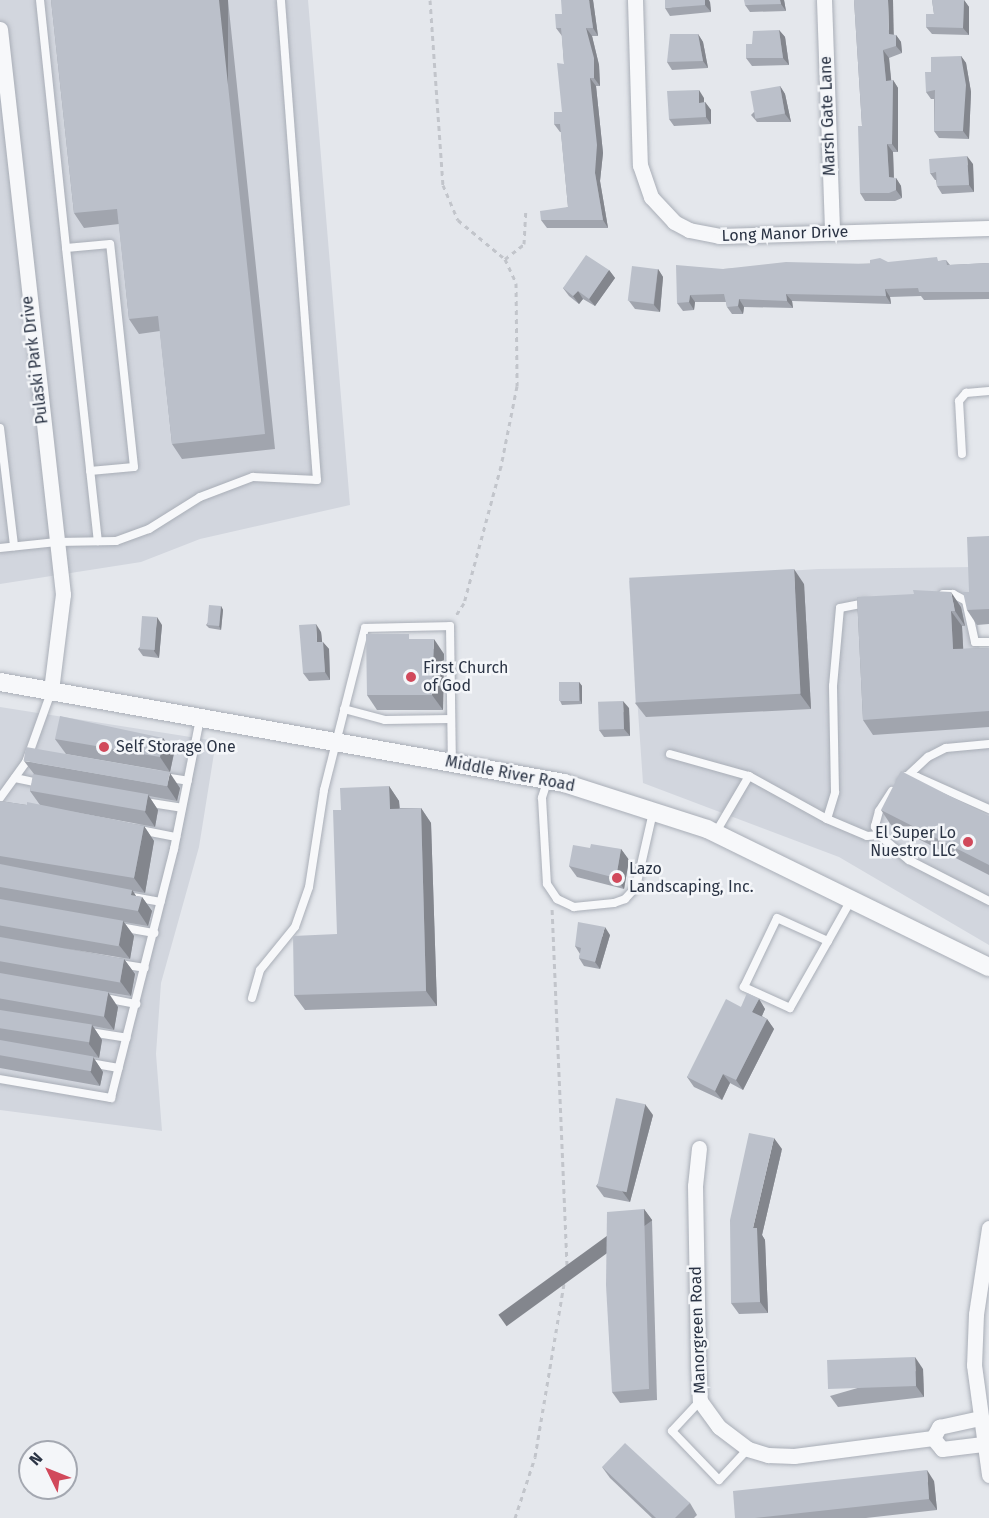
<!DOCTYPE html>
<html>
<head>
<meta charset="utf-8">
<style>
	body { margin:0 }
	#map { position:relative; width:989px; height:1518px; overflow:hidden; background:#e4e7ec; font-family:"Fira Sans",sans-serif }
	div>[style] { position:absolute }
	.built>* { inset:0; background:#d2d6de }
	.path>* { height:3px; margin-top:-1.5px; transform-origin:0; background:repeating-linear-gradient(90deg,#c2c5cb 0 4.5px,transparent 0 9px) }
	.roads { filter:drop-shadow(0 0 2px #a9aeb7) drop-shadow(0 0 2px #a9aeb7) }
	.service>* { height:8px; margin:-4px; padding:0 4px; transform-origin:4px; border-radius:4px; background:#f7f8fa }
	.minor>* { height:15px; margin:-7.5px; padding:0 7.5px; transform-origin:7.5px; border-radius:7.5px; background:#f7f8fa }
	.tertiary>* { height:18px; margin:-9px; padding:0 9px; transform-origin:9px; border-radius:9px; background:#f7f8fa }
	.wall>* { inset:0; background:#a1a5ae }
	.shaded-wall>* { inset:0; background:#83868d; transform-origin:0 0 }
	.building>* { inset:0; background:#bbc0ca; transform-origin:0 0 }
	.dots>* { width:16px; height:16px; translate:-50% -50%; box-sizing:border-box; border:3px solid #f4f6f9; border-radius:50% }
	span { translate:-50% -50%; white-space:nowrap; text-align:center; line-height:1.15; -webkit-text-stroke:5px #f4f6f9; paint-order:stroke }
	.street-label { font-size:16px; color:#2b3445 }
	.poi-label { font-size:16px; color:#2b3445 }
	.left { translate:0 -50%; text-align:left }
	.right { translate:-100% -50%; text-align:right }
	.north { position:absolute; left:18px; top:1440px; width:60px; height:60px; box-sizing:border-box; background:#f4f6f9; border:2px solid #a4a8b1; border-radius:50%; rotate:313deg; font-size:16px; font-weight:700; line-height:24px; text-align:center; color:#2b3445 }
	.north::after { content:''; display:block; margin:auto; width:21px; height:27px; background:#d1495b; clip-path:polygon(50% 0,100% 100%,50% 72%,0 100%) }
</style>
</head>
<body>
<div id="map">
	<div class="built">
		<i style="clip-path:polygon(0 0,308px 0,350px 505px,200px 539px,141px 562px,0 584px)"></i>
		<i style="clip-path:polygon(974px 567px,980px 656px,989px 656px,989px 945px,839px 857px,643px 783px,629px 581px,818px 569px)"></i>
		<i style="clip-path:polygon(0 707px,216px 741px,199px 847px,161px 983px,156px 1054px,162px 1131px,0 1110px)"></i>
	</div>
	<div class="path">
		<i style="left:430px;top:0;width:185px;rotate:86deg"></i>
		<i style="left:443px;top:185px;width:38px;rotate:67deg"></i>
		<i style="left:458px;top:220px;width:61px;rotate:39.7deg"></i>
		<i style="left:505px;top:259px;width:26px;rotate:65deg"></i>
		<i style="left:516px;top:283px;width:103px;rotate:89.4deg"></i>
		<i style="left:517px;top:386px;width:82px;rotate:101.3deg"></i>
		<i style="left:501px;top:466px;width:142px;rotate:105.1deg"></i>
		<i style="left:464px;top:603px;width:17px;rotate:123deg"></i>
		<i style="left:505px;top:259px;width:24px;rotate:-38deg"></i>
		<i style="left:524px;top:244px;width:34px;rotate:-87deg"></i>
		<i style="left:515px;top:1518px;width:64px;rotate:-71.8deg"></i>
		<i style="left:535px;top:1457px;width:195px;rotate:-80.5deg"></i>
		<i style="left:567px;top:1265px;width:357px;rotate:-92.4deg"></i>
	</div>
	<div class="roads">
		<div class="service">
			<i style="left:40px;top:0;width:249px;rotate:84deg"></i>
			<i style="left:0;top:428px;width:119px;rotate:83.2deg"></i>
			<i style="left:962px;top:454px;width:53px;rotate:-93.2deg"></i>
			<i style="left:959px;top:401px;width:11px;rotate:-49deg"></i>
			<i style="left:966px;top:393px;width:23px;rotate:-5deg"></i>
			<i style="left:90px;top:471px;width:44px;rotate:-5.2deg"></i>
			<i style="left:134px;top:467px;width:224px;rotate:-96.1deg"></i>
			<i style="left:110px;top:244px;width:44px;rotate:174.8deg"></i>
			<i style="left:66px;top:248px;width:295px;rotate:83.8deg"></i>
			<i style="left:0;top:548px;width:57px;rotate:-6deg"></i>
			<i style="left:57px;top:542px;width:59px;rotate:-1deg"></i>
			<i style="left:116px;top:541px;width:35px;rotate:-20deg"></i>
			<i style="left:149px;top:529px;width:60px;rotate:-32.1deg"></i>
			<i style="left:200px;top:497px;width:57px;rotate:-20.7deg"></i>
			<i style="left:253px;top:477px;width:64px;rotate:2.7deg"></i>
			<i style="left:317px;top:480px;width:481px;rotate:-94.3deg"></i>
			<i style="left:943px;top:594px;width:10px"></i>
			<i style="left:953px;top:594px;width:15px;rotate:28deg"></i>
			<i style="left:966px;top:601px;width:42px;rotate:77.6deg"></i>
			<i style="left:975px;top:642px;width:14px"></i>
			<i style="left:344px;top:709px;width:42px;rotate:15deg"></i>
			<i style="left:385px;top:720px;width:66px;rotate:-0.9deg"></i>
			<i style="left:670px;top:754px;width:82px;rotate:15.6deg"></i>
			<i style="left:906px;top:776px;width:11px;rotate:5deg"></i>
			<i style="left:917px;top:777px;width:79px;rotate:24deg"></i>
			<i style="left:164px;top:777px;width:24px;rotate:9deg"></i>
			<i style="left:15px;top:778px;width:25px;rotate:12deg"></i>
			<i style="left:548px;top:779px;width:20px;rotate:108deg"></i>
			<i style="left:542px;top:798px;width:86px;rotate:86.7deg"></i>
			<i style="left:547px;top:884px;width:18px;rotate:56deg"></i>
			<i style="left:557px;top:899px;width:19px;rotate:25deg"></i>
			<i style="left:574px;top:907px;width:40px;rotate:-5.7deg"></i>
			<i style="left:614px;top:903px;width:12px;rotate:-20deg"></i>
			<i style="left:625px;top:899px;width:16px;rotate:-47deg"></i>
			<i style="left:636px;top:887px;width:77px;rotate:-77.2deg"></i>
			<i style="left:901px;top:782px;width:37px;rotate:-43deg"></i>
			<i style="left:928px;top:757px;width:20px;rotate:-27deg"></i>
			<i style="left:946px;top:748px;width:43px;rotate:-5.3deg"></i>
			<i style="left:892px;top:791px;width:24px;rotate:123deg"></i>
			<i style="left:879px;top:811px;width:16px;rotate:105deg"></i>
			<i style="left:875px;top:826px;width:10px;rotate:66deg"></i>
			<i style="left:879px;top:835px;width:39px;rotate:40deg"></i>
			<i style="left:909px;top:860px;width:90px;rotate:27.1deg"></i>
			<i style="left:0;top:798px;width:44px;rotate:-54.2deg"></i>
			<i style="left:26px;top:762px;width:74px;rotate:-70.3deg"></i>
			<i style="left:145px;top:802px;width:37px;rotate:9deg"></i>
			<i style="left:827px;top:819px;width:28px;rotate:-73deg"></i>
			<i style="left:835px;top:792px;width:106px;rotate:-91.1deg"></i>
			<i style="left:833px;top:686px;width:78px;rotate:-84.9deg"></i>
			<i style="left:840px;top:608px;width:26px;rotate:-11deg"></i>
			<i style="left:140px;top:830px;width:37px;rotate:11deg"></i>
			<i style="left:716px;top:832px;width:65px;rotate:-59.5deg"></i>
			<i style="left:749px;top:776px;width:89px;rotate:28.9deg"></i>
			<i style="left:827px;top:819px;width:43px;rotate:23deg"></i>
			<i style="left:867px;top:836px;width:12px;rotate:-5deg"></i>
			<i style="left:133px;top:897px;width:28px;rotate:10deg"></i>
			<i style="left:120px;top:927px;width:35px;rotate:10deg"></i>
			<i style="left:828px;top:941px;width:77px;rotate:119.6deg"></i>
			<i style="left:790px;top:1008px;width:51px;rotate:-155.5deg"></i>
			<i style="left:744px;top:987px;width:76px;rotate:-64.4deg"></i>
			<i style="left:777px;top:918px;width:56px;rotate:24.3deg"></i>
			<i style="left:828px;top:941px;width:47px;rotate:-60.7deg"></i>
			<i style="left:120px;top:964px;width:25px;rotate:9deg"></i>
			<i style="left:105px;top:998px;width:32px;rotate:11deg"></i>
			<i style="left:252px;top:998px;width:29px;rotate:-74deg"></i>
			<i style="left:260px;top:970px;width:55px;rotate:-50.9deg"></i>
			<i style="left:295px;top:927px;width:42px;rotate:-70.7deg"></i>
			<i style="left:309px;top:887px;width:98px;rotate:-81.2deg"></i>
			<i style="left:324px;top:790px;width:167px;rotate:-75.8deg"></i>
			<i style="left:365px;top:628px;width:85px;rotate:-1.3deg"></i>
			<i style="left:450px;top:626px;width:136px;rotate:89.2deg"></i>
			<i style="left:90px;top:1032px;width:37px;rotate:9deg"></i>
			<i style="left:90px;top:1063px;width:29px;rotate:10deg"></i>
			<i style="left:0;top:1079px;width:113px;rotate:9.7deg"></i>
			<i style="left:111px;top:1098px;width:257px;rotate:-75.8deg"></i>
			<i style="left:174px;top:849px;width:133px;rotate:-78.7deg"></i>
			<i style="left:700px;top:1401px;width:41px;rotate:133deg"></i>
			<i style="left:672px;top:1431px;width:68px;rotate:46.2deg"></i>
			<i style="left:719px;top:1480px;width:42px;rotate:-46.9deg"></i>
		</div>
		<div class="minor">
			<i style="left:635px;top:0;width:165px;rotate:88.3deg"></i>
			<i style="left:640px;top:165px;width:34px;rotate:71deg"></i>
			<i style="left:651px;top:197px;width:34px;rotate:47deg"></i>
			<i style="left:674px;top:222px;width:17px;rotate:28deg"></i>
			<i style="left:689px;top:230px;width:31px;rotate:11deg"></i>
			<i style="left:719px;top:236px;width:270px;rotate:-1.7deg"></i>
			<i style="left:824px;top:0;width:233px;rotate:88deg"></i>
			<i style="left:0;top:29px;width:569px;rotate:83.64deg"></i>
			<i style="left:63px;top:594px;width:97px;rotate:97.1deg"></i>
			<i style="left:699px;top:1148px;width:38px;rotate:96deg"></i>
			<i style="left:695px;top:1186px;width:179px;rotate:89deg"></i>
			<i style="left:698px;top:1365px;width:36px;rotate:87deg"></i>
			<i style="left:700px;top:1401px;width:32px;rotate:54deg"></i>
			<i style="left:719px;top:1427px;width:36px;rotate:37deg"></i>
			<i style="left:748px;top:1449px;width:21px;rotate:17deg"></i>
			<i style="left:768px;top:1455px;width:26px;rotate:2deg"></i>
			<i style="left:794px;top:1456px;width:140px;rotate:-7.4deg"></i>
			<i style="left:989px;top:1228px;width:87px;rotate:98.6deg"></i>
			<i style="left:976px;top:1314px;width:51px;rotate:92.2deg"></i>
			<i style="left:974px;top:1365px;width:111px;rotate:82.2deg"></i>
			<i style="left:933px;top:1438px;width:14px;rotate:51deg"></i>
			<i style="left:942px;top:1449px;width:41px;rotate:-7deg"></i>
			<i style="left:933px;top:1438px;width:13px;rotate:-61deg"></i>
			<i style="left:939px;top:1427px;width:42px;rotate:-12.4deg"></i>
		</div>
		<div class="tertiary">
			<i style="left:0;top:682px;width:573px;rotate:10.15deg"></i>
			<i style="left:564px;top:783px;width:150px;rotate:17.8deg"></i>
			<i style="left:707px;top:829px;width:314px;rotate:26.1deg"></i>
		</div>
	</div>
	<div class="wall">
		<i style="clip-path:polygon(51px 0,228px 0,275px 449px,182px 459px,172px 444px,160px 331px,139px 334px,129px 319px,119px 224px,84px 228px,74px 213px)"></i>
		<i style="clip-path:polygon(593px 0,598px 36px,592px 36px,599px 65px,600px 86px,596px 86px,603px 153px,600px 181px,608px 228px,547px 228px,541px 220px,568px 207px,561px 132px,560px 132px,554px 124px,562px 112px,564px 64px,562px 36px,556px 28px,562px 14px)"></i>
		<i style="clip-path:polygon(784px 0,786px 11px,750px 12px,745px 5px)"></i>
		<i style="clip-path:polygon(854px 0,894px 35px,896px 35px,901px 42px,902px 53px,889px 58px,891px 81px,893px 80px,898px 88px,898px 152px,893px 152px,894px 178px,896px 178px,901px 186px,902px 198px,895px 201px,865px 201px,860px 193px,862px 126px)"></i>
		<i style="clip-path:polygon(932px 0,964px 0,969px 7px,969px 35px,932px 34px,926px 27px,934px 14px)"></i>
		<i style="clip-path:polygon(710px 2px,711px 12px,670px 16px,665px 8px)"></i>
		<i style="clip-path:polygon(779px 30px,785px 37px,789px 65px,752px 66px,746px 58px,752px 44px)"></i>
		<i style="clip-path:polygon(698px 34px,703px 42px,708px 68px,672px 70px,667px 62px)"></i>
		<i style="clip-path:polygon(961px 56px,966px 63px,971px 92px,969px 139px,939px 138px,934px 131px,934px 99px,931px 99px,926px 92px,931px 72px)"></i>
		<i style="clip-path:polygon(780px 86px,785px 94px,791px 122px,757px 122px,751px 115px)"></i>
		<i style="clip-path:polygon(704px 98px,704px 102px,705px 102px,711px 110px,711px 124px,674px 126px,669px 119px)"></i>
		<i style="clip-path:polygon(973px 164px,974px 192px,942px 194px,937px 186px,936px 180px,935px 180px,930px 173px)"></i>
		<i style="clip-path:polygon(946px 260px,950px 265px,989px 263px,989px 299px,924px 300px,921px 296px,890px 297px,891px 304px,792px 301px,793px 308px,744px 307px,743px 314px,732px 314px,727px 307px,726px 302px,695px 302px,694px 310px,683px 311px,677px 303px,723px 269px,940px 261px)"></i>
		<i style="clip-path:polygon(658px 269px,663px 277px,660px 312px,635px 309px,629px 301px)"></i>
		<i style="clip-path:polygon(609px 270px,615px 278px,595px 306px,583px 299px,579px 304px,569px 296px,563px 288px)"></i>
		<i style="clip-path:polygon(989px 536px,989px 624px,977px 625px,967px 610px,969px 592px)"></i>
		<i style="clip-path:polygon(804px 584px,811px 709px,646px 717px,635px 703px)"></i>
		<i style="clip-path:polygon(857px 597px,961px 607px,965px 626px,962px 626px,963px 649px,989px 648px,989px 727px,873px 735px,863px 720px)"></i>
		<i style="clip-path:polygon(221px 606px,223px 610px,221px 630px,209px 628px,206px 625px)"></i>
		<i style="clip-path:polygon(162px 625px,159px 658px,143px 656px,138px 649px)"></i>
		<i style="clip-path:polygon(321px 632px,322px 642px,329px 649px,330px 680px,309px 681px,303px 673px)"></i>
		<i style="clip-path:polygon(413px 639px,444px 654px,443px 710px,377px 710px,367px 695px)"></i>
		<i style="clip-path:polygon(579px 682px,582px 686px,582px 704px,562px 705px,560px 701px)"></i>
		<i style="clip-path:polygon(629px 708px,630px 736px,604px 737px,599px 730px)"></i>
		<i style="clip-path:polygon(163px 738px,174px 753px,170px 772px,66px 754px,55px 739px)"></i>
		<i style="clip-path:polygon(24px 761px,180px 788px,177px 801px,149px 796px,158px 810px,155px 827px,63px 810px,144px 826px,154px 841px,145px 893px,133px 891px,136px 896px,142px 897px,152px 911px,148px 926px,124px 922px,134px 936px,130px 959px,63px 948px,124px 959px,135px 974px,131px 996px,82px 988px,118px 1007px,114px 1030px,93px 1026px,102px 1040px,99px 1058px,93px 1057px,103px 1072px,100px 1086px,0 1068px,0 801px,27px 805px,40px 805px,30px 791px,34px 774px)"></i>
		<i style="clip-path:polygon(389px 786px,399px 801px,400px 808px,421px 808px,431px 823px,437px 1006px,305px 1010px,294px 995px,337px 934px)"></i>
		<i style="clip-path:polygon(881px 810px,989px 816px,989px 875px,891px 825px)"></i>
		<i style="clip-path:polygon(590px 848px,621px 849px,629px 860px,624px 889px,577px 877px,569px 866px)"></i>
		<i style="clip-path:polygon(610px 935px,600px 969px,584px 966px,579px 958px,580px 954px,575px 946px)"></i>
		<i style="clip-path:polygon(759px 999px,765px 1009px,762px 1016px,767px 1019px,774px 1029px,743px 1090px,730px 1083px,722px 1100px,694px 1087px,687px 1077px,741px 1007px)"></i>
		<i style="clip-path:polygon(653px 1115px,630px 1202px,604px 1197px,596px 1186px)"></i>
		<i style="clip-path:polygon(782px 1149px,762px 1235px,765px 1240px,768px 1313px,739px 1314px,731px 1303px)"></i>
		<i style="clip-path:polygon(644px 1209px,652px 1220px,657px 1400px,620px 1403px,612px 1392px)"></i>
		<i style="clip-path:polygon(923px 1369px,924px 1397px,838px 1407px,830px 1396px)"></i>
		<i style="clip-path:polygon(602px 1467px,690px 1503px,697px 1515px,694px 1518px,652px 1518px,610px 1478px)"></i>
		<i style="clip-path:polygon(934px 1481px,937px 1510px,866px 1518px,735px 1518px)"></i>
	</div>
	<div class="shaded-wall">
		<i style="left:219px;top:0;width:9px;height:436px"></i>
		<i style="clip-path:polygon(589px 0,593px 0,598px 36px,593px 28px)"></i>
		<i style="clip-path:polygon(705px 0,709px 0,710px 2px,711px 12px,705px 5px)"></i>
		<i style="clip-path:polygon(780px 0,784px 0,786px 11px,781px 4px)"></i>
		<i style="clip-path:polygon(888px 0,893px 0,894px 42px,889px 34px)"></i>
		<i style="clip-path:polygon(964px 0,969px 7px,969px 35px,963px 28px)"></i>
		<i style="clip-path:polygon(586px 28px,592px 36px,599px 65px,600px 86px,594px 78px)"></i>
		<i style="clip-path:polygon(779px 30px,785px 37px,789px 65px,783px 58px)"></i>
		<i style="clip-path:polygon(698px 34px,703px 42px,708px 68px,703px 61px)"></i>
		<i style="clip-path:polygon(896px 35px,901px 42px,902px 53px,896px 46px)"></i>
		<i style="clip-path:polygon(883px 50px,889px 58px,892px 88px,886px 81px)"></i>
		<i style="clip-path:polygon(961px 56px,966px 63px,971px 92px,969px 139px,963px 131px)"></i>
		<i style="clip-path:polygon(590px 78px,596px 86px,603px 153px,600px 181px,608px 228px,603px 220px,595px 173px)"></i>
		<i style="clip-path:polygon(893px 80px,898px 88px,898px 152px,892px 144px)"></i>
		<i style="clip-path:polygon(780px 86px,785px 94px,791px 122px,785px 114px)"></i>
		<i style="clip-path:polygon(699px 90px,704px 98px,704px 110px,699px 103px)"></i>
		<i style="clip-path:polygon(705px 102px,711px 110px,711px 124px,706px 117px)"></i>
		<i style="clip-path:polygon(887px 144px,893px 152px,894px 185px,889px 177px)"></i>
		<i style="clip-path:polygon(967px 156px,973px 164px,974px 192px,969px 185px)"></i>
		<i style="clip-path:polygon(896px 178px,901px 186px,902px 198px,896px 190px)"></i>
		<i style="clip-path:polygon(658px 269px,663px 277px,660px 312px,654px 305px)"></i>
		<i style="clip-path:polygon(609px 270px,615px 278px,595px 306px,589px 299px)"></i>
		<i style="clip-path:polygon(885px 289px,890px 297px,891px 304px,886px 296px)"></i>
		<i style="clip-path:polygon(578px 291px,583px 299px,579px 304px,573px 296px)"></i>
		<i style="clip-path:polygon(786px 294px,792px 301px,793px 308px,787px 301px)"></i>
		<i style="clip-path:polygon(690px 295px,695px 302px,694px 310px,689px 302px)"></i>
		<i style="clip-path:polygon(739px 299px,744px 307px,743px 314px,738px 306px)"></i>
		<i style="clip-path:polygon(794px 569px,804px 584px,811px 709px,800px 694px)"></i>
		<i style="clip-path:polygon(951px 592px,961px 607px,965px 626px,955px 611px)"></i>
		<i style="clip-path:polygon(221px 606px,223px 610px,221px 630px,219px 626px)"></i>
		<i style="clip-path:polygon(951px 611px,962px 626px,964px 664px,953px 649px)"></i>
		<i style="clip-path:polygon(157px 617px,162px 625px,159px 658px,154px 651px)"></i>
		<i style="clip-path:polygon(316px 624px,321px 632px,323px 649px,317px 642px)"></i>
		<i style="clip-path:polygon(434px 639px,444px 654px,443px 710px,432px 695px)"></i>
		<i style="clip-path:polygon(323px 642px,329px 649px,330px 680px,325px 672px)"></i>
		<i style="clip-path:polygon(579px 682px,582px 686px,582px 704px,580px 700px)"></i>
		<i style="clip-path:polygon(623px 701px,629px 708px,630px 736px,624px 729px)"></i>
		<i style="clip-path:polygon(163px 738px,174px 753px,170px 772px,160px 757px)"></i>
		<i style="clip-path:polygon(170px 773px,180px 788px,177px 801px,167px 786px)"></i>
		<i style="clip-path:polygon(389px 786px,399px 801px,400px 824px,390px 809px)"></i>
		<i style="clip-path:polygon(148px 795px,158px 810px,155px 827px,145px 812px)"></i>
		<i style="clip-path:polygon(421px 808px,431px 823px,437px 1006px,426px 991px)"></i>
		<i style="clip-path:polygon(144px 826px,154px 841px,145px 893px,134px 878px)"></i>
		<i style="clip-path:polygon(621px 849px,629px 860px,624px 889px,616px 878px)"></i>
		<i style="clip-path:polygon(132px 890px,140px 902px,142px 897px,152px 911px,148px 926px,138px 911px,131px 895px)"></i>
		<i style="clip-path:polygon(123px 921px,134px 936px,130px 959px,119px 945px)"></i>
		<i style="clip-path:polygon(605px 927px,610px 935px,600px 969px,595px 962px)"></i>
		<i style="clip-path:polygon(124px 959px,135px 974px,131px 996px,120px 981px)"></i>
		<i style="clip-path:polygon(108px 992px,118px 1007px,114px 1030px,103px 1015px)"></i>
		<i style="clip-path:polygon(759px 999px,765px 1009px,759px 1022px,752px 1012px)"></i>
		<i style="clip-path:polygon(767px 1019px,774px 1029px,743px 1090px,736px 1080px)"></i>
		<i style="clip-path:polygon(92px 1025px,102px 1040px,99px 1058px,89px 1044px)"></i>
		<i style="clip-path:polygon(93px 1057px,103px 1072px,100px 1086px,90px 1071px)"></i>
		<i style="clip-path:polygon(723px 1074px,730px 1083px,722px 1100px,715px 1091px)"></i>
		<i style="clip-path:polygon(645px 1104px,653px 1115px,630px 1202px,622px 1191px)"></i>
		<i style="clip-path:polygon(774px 1138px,782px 1149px,762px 1235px,765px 1240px,768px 1313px,760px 1302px,753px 1228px)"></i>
		<i style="left:644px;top:1209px;width:14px;height:180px;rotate:54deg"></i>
		<i style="clip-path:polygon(915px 1357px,923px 1369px,924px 1397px,916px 1386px)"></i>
		<i style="clip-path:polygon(927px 1470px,934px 1481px,937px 1510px,929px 1499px)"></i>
	</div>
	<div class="building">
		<i style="clip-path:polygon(51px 0,219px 0,265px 434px,172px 444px,158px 316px,129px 319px,117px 209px,74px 213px)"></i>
		<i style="clip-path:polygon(561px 0,589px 0,593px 28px,586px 28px,594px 58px,594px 78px,590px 78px,597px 145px,595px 173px,603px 220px,541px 220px,540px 211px,568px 207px,560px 124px,554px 124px,554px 112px,562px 112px,557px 63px,564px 64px,561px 28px,556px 28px,555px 14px,562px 14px)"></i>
		<i style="clip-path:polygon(665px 0,705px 0,705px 5px,665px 8px)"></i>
		<i style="clip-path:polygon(744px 0,780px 0,781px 4px,745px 5px)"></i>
		<i style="clip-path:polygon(854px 0,888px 0,889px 34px,896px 35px,896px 46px,883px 50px,886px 81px,893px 80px,892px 144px,887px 144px,889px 177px,896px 178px,896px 190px,889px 193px,860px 193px,858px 126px,862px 126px)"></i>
		<i style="clip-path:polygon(932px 0,964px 0,963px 28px,926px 27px,926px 14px,934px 14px)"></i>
		<i style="clip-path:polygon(779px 30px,783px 58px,746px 58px,746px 44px,752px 44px,753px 31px)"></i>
		<i style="clip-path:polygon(670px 34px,698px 34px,703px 61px,667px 62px)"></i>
		<i style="clip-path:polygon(961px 56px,966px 85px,963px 131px,934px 131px,935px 90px,926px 92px,925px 72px,931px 72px,931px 57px)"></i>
		<i style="left:780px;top:86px;width:28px;height:30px;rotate:80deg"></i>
		<i style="clip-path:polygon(699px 90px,699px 103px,705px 102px,706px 117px,669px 119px,667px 91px)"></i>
		<i style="clip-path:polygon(967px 156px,969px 185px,937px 186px,936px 172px,930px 173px,929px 159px)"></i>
		<i style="clip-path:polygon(586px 255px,609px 270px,589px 299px,578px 291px,573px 296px,563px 288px)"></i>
		<i style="clip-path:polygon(937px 257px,938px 261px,946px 260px,947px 265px,989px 263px,989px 292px,919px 292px,918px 288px,885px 289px,886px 296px,786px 294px,787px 301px,739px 299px,738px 306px,727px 307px,724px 294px,690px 295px,689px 302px,677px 303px,676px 265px,723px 269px,786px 262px,870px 264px,870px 260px,880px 258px,888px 262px)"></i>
		<i style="left:632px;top:266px;width:26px;height:35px;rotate:7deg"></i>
		<i style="clip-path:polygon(989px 536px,989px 609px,967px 610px,963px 592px,969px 592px,967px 537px)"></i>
		<i style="left:794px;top:569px;width:125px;height:165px;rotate:87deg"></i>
		<i style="clip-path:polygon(913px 590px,951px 592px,955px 611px,951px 611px,953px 649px,989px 648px,989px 711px,863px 720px,857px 597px,914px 594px)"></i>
		<i style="left:209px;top:605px;width:12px;height:20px;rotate:5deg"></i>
		<i style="left:142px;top:616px;width:15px;height:33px;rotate:4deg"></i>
		<i style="clip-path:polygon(316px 624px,317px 642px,323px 642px,325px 672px,303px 673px,299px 625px)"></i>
		<i style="clip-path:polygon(366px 634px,409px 634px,409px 639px,434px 639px,432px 695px,367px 695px)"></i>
		<i style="left:559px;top:682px;width:20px;height:19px"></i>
		<i style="left:623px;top:701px;width:28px;height:25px;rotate:88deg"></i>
		<i style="clip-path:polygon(60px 716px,163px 738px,160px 757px,55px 739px)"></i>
		<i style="left:26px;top:747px;width:146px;height:14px;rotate:10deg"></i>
		<i style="clip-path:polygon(901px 771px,989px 816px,989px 865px,881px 810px)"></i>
		<i style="left:33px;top:774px;width:117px;height:17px;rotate:10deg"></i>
		<i style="clip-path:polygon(389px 786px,390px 809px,421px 808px,426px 991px,294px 995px,293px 936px,337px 934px,333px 810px,341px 810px,340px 788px)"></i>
		<i style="clip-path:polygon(0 801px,27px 805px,27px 802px,144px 826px,134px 878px,0 856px)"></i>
		<i style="clip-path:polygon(591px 844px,621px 849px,616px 878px,569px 866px,573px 845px,590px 848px)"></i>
		<i style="clip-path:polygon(0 864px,132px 890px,131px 895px,142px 897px,138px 911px,0 887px)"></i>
		<i style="left:0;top:899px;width:125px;height:26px;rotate:10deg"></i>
		<i style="clip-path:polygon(578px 922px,605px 927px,595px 962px,579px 958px,581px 948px,575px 946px)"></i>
		<i style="left:0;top:937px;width:126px;height:24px;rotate:10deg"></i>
		<i style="left:0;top:973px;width:110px;height:25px;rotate:10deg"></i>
		<i style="clip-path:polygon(747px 993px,759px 999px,752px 1012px,767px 1019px,736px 1080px,723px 1074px,715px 1091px,687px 1077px,726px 999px,741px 1007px)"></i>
		<i style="left:0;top:1010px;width:93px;height:18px;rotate:9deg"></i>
		<i style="left:0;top:1040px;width:95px;height:15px;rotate:10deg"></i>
		<i style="left:616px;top:1098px;width:30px;height:90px;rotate:12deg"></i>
		<i style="clip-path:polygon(749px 1133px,774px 1138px,753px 1228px,757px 1228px,760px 1302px,731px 1303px,730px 1220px)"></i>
		<i style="clip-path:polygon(644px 1209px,649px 1389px,612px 1392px,606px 1285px,607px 1212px)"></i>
		<i style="left:915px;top:1357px;width:29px;height:88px;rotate:88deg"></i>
		<i style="clip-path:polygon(625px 1443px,690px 1503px,675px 1518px,656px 1518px,602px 1467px)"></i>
		<i style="clip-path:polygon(927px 1470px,929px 1499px,755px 1518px,735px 1518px,733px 1491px)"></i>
	</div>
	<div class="dots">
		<i style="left:411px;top:677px;background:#d1495b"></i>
		<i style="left:104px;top:747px;background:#d1495b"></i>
		<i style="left:968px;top:842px;background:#d1495b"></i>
		<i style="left:617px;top:878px;background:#d1495b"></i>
	</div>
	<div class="street-label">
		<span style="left:828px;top:116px;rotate:-92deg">Marsh Gate Lane</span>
		<span style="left:785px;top:234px;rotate:-2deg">Long Manor Drive</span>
		<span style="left:35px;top:360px;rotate:-97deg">Pulaski Park Drive</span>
		<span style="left:510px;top:774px;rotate:11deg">Middle River Road</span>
		<span style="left:698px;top:1330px;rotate:-92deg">Manorgreen Road</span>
	</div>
	<div class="poi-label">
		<span class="left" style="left:423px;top:677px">First Church<br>of God</span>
		<span class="left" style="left:116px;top:747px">Self Storage One</span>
		<span class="right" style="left:956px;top:842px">El Super Lo<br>Nuestro LLC</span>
		<span class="left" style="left:629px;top:878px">Lazo<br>Landscaping, Inc.</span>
	</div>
	<div class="north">N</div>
</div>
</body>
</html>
